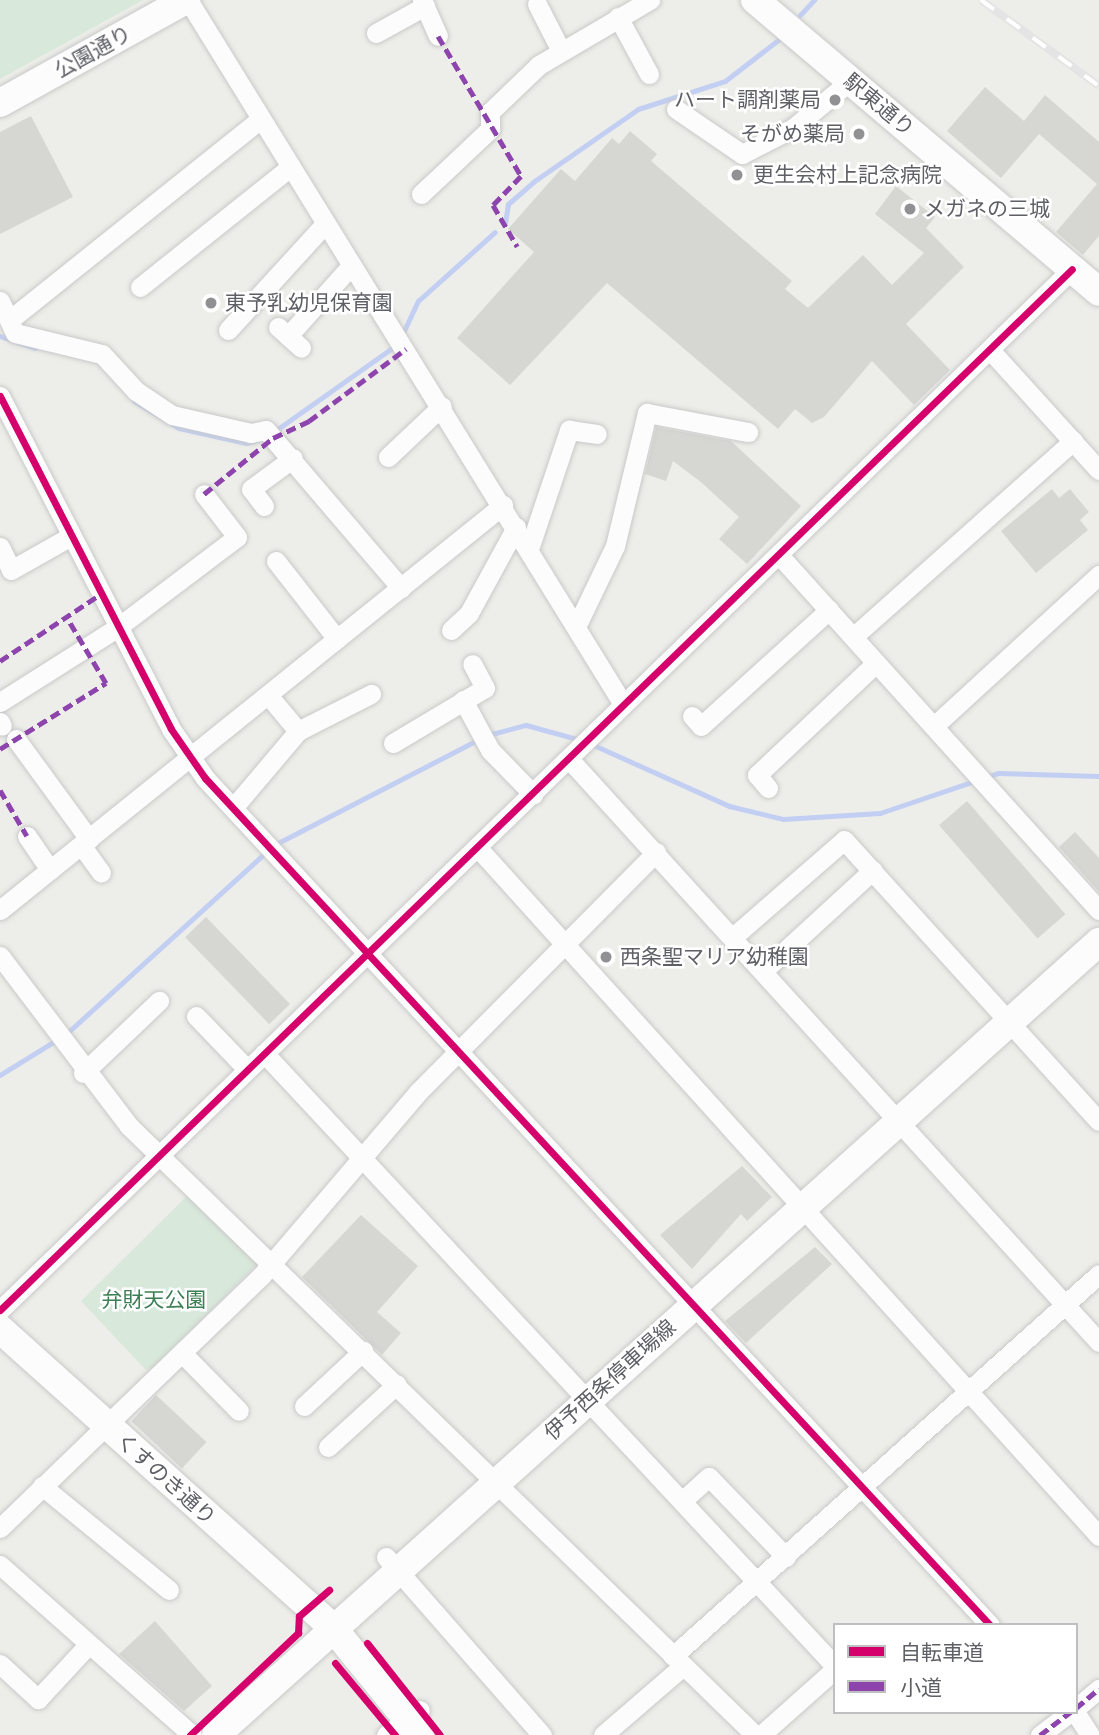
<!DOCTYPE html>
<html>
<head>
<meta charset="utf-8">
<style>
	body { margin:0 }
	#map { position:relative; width:1099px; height:1735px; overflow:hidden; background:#edede9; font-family:"DM Sans","Noto Sans JP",sans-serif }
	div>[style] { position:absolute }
	.green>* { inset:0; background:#d8e8db }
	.stream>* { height:5px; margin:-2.5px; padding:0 2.5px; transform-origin:2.5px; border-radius:2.5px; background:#c2cff3 }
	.building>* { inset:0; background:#d6d6d3; transform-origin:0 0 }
	.roads { filter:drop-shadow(0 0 2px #c9c9c9) drop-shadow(0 0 2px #c9c9c9) }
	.street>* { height:19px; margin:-9.5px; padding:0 9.5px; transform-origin:9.5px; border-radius:9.5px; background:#fcfcfc }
	.secondary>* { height:28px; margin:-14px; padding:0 14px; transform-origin:14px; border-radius:14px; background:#fcfcfc }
	.rail>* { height:8px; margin-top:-4px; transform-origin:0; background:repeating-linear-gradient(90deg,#fff 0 16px,#e4e4e4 0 32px); box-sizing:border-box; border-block:2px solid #e4e4e4 }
	.quiet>* { height:5px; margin-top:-2.5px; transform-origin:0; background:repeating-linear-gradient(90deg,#8e44ad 0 10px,transparent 0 15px) }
	.cycleway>* { height:7px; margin:-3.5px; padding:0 3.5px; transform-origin:3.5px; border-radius:3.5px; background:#d6006c }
	.dots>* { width:19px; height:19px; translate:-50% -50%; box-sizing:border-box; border:4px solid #fff; border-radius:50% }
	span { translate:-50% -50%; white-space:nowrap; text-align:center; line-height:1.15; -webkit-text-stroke:5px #fff; paint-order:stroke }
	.street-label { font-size:21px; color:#5f6066 }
	.poi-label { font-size:21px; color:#5f6066 }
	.right { translate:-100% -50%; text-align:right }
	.left { translate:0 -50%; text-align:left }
	.park-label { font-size:21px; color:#3d7f54 }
	.legend { position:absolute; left:833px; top:1623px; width:245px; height:91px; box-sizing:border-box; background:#fff; border:2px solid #bfbfc2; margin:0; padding:9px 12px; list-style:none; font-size:21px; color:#5f6066 }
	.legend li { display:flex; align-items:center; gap:14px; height:35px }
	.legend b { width:35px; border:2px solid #bfbfc2 }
</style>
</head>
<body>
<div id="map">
	<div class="green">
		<i style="clip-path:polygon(0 0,143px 0,0 79px)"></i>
		<i style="clip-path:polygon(189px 1194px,258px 1263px,153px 1368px,145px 1369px,81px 1301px)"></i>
	</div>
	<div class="stream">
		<i style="left:800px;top:15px;width:21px;rotate:-47deg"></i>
		<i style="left:505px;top:223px;width:19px;rotate:-81deg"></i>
		<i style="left:508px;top:204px;width:33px;rotate:-41deg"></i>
		<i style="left:533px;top:182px;width:128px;rotate:-34.8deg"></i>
		<i style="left:638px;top:109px;width:91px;rotate:-17.8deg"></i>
		<i style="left:725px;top:81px;width:67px;rotate:-37.7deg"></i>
		<i style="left:402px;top:335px;width:38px;rotate:-65deg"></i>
		<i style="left:418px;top:301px;width:103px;rotate:-41.9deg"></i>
		<i style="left:0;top:336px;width:37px;rotate:19deg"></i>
		<i style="left:134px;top:401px;width:52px;rotate:31deg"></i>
		<i style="left:179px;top:428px;width:69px;rotate:12.6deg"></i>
		<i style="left:246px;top:443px;width:19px;rotate:-16deg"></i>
		<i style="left:272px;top:433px;width:151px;rotate:-35.3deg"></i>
		<i style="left:488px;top:735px;width:39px;rotate:-15deg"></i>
		<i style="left:526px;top:725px;width:56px;rotate:15.5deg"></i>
		<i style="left:589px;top:743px;width:154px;rotate:24.2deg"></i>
		<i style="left:729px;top:806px;width:56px;rotate:13.5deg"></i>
		<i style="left:783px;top:819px;width:97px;rotate:-3.5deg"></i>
		<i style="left:880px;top:813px;width:125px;rotate:-18.7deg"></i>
		<i style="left:998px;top:773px;width:101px;rotate:1.7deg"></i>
		<i style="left:274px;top:845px;width:231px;rotate:-27.3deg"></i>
		<i style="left:0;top:1075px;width:78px;rotate:-31.8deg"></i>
		<i style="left:66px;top:1034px;width:270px;rotate:-42.3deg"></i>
	</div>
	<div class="building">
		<i style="clip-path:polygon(985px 87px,1024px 121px,1045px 95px,1099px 142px,1099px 236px,1083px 255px,1056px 232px,1097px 184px,1039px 134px,1001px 178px,947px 131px)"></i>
		<i style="clip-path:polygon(31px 116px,73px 197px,0 234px,0 132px)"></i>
		<i style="clip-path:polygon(630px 131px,657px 154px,651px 161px,792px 281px,785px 289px,808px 308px,863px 255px,892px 285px,924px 253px,875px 214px,896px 186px,935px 217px,926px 228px,964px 267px,906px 324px,950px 370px,914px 405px,872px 361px,824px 417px,812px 423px,795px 409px,778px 429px,607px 283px,510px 385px,457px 338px,534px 252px,508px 229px,561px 169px,575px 181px,612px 138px,619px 144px)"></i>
		<i style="clip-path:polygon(656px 427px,731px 441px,801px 506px,747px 564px,719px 539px,739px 517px,702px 483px,673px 461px,666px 481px,645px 474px)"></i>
		<i style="clip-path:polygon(1052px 489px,1059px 498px,1070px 489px,1089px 512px,1080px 520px,1088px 530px,1036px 573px,1001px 531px)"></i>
		<i style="left:967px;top:801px;width:150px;height:37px;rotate:49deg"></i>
		<i style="clip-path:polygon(1075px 832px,1099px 858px,1099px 892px,1059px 847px)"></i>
		<i style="left:206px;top:917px;width:121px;height:29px;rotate:46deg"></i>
		<i style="clip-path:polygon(742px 1166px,772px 1197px,747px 1221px,741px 1214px,692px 1269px,660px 1235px)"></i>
		<i style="clip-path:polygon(361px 1215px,418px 1266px,377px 1312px,401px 1333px,382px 1355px,302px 1277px)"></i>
		<i style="clip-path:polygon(815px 1247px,832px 1264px,746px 1343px,725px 1321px)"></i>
		<i style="left:156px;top:1395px;width:69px;height:36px;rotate:43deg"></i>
		<i style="clip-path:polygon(155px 1621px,212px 1686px,184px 1711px,119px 1654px)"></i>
	</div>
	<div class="roads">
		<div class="street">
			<i style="left:188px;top:0;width:828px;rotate:58.29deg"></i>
			<i style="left:422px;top:0;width:39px;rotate:66deg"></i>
			<i style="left:537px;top:4px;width:51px;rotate:62.9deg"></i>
			<i style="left:618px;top:17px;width:65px;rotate:61.5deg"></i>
			<i style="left:376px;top:33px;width:56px;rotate:-28.9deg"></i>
			<i style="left:676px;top:109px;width:80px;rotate:34.3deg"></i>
			<i style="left:742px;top:154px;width:57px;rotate:-27deg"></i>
			<i style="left:793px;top:128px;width:74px;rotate:-39.5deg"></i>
			<i style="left:421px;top:194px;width:95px;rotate:-43.3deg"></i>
			<i style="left:490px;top:129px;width:17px;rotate:-90deg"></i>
			<i style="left:490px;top:112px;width:68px;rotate:-43.8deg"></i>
			<i style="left:539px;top:65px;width:129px;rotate:-30.4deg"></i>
			<i style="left:140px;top:287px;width:189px;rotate:-38.6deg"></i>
			<i style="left:0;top:301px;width:35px;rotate:65deg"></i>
			<i style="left:15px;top:333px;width:89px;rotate:13.6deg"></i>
			<i style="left:102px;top:354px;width:50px;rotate:47.4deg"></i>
			<i style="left:136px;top:391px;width:43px;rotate:33.7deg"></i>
			<i style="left:172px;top:415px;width:81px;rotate:12.8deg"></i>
			<i style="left:251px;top:433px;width:15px;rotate:-11deg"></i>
			<i style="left:266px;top:430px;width:208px;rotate:49.5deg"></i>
			<i style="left:12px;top:318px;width:315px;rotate:-38.7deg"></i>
			<i style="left:278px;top:327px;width:31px;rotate:42deg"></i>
			<i style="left:228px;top:330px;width:141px;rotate:-47.6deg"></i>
			<i style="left:288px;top:336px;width:91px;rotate:-48.1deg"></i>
			<i style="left:990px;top:350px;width:162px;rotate:47.8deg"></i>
			<i style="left:0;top:396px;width:374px;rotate:62.8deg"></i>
			<i style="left:171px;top:729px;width:60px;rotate:55.2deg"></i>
			<i style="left:205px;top:778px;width:1155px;rotate:47.18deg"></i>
			<i style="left:388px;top:457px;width:74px;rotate:-43.4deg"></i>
			<i style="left:264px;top:506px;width:21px;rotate:-127deg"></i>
			<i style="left:251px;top:489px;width:52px;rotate:-36.4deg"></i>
			<i style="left:0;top:547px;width:25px;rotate:64deg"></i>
			<i style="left:11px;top:570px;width:69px;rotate:-29.5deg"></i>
			<i style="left:529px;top:549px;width:126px;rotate:-71.4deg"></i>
			<i style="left:569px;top:430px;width:28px;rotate:8deg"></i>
			<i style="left:779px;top:555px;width:478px;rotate:48deg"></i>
			<i style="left:276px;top:561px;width:99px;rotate:52deg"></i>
			<i style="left:576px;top:627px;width:90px;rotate:-64.3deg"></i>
			<i style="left:615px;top:546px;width:137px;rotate:-76.5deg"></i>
			<i style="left:647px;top:413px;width:103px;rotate:10.7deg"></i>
			<i style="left:451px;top:630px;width:25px;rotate:-43deg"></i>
			<i style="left:469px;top:613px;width:98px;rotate:-61.3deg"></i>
			<i style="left:853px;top:637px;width:295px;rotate:-41.7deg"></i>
			<i style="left:268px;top:695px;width:47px;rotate:50.2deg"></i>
			<i style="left:463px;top:700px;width:57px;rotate:61.6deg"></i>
			<i style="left:490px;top:750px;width:62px;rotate:45.7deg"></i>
			<i style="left:0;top:702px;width:140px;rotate:-32.4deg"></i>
			<i style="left:118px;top:627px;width:149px;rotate:-37.1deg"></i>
			<i style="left:237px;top:537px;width:54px;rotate:-127.5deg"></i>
			<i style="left:692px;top:716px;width:13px;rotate:48deg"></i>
			<i style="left:701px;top:726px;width:173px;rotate:-42.2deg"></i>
			<i style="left:0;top:722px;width:4px;rotate:63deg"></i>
			<i style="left:934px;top:726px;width:224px;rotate:-42.5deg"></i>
			<i style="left:16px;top:739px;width:124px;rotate:53.9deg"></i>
			<i style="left:393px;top:743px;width:107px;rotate:-30.9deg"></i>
			<i style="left:485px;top:688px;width:27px;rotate:-118deg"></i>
			<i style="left:569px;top:759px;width:788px;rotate:47.73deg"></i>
			<i style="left:768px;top:788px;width:17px;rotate:-130deg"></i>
			<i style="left:757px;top:775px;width:163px;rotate:-43.3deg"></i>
			<i style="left:233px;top:808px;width:101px;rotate:-49.8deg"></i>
			<i style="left:298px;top:731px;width:82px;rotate:-26.9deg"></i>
			<i style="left:27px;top:836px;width:41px;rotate:55.9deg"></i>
			<i style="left:81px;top:845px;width:34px;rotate:54deg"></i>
			<i style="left:478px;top:848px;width:927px;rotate:47.93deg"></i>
			<i style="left:0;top:910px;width:646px;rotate:-38.84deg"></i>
			<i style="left:733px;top:937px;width:147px;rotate:-41.1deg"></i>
			<i style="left:844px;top:840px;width:379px;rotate:47.8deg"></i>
			<i style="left:0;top:956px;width:213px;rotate:52.8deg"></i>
			<i style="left:129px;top:1126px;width:873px;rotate:44.21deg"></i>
			<i style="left:763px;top:971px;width:149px;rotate:-42.6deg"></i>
			<i style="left:196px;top:1016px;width:74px;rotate:46.1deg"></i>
			<i style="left:264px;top:1053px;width:838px;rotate:47.03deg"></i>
			<i style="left:83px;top:1073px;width:105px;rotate:-43.5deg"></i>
			<i style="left:0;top:1310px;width:1494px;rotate:-44.16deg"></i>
			<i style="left:182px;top:1353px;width:81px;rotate:45.5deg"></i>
			<i style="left:304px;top:1406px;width:81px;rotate:-43deg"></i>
			<i style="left:328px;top:1447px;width:93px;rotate:-42.4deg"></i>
			<i style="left:42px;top:1486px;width:164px;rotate:39.3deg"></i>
			<i style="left:682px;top:1501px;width:36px;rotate:-42deg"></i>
			<i style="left:709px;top:1477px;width:111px;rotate:46.1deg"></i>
			<i style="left:0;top:1528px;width:363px;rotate:-44deg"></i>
			<i style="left:261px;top:1276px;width:242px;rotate:-49.5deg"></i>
			<i style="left:418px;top:1092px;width:338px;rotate:-45.2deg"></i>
			<i style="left:386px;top:1557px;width:237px;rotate:48.8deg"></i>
			<i style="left:0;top:1565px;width:256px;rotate:41.5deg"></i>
			<i style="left:673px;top:1656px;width:572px;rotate:-41.88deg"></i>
			<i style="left:0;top:1664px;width:52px;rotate:42.6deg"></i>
			<i style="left:38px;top:1699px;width:75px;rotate:-47.2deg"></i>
			<i style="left:1076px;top:1708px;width:30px;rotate:-40deg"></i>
			<i style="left:1075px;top:1712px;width:27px;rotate:57deg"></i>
			<i style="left:386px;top:1735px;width:42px;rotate:-36.3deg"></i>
			<i style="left:603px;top:1735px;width:106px;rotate:-40.8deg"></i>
			<i style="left:761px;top:1735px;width:99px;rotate:-41.7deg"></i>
			<i style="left:1040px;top:1735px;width:39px;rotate:-37deg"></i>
		</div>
		<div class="secondary">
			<i style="left:755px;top:0;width:451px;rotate:40.3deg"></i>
			<i style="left:0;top:103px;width:213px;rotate:-29deg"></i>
			<i style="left:0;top:1329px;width:448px;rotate:41.9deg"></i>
			<i style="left:333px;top:1628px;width:138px;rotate:50.9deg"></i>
			<i style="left:216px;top:1735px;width:1187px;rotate:-41.93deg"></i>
		</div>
	</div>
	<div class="rail">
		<i style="left:981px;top:0;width:146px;rotate:36.1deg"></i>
	</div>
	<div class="quiet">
		<i style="left:438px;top:36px;width:163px;rotate:59.3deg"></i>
		<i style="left:521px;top:176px;width:40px;rotate:134deg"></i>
		<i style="left:493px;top:205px;width:48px;rotate:59.7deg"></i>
		<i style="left:204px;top:494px;width:89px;rotate:-39.1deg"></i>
		<i style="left:273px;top:438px;width:40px;rotate:-25deg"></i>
		<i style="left:309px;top:421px;width:121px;rotate:-36.6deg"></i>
		<i style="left:0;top:661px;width:121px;rotate:-33.6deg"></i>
		<i style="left:0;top:749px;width:125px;rotate:-31.9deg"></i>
		<i style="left:106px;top:683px;width:78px;rotate:-120.8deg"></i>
		<i style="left:0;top:790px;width:53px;rotate:59.6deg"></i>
		<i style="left:1076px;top:1708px;width:30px;rotate:-40deg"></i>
		<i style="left:1040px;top:1735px;width:39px;rotate:-37deg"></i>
	</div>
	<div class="cycleway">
		<i style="left:0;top:396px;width:374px;rotate:62.8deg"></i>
		<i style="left:171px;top:729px;width:60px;rotate:55.2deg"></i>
		<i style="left:205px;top:778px;width:1155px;rotate:47.18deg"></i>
		<i style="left:0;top:1310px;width:1494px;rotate:-44.16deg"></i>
		<i style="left:367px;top:1643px;width:117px;rotate:51.6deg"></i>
		<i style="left:335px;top:1663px;width:94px;rotate:50.2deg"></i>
		<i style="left:190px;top:1735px;width:149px;rotate:-43.4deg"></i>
		<i style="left:298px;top:1633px;width:17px;rotate:-87deg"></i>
		<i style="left:299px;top:1616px;width:40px;rotate:-41deg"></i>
	</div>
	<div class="dots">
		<i style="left:835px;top:100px;background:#919194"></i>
		<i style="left:859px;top:134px;background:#919194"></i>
		<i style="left:737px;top:175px;background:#919194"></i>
		<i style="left:910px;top:209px;background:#919194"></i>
		<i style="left:211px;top:303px;background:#919194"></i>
		<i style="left:606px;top:957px;background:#919194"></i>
	</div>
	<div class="street-label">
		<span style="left:93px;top:52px;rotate:-29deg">公園通り</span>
		<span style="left:879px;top:105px;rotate:40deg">駅東通り</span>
		<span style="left:610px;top:1380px;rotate:-42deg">伊予西条停車場線</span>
		<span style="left:166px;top:1479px;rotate:42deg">くすのき通り</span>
	</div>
	<div class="poi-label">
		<span class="right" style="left:821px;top:100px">ハート調剤薬局</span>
		<span class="right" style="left:845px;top:134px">そがめ薬局</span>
		<span class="left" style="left:753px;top:175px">更生会村上記念病院</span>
		<span class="left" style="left:924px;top:209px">メガネの三城</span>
		<span class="left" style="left:225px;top:303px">東予乳幼児保育園</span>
		<span class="left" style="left:620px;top:957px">西条聖マリア幼稚園</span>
	</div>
	<div class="park-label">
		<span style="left:154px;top:1300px">弁財天公園</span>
	</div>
	<ul class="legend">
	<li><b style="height:9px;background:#d6006c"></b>自転車道</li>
	<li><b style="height:9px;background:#8e44ad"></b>小道</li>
	</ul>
</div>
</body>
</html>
